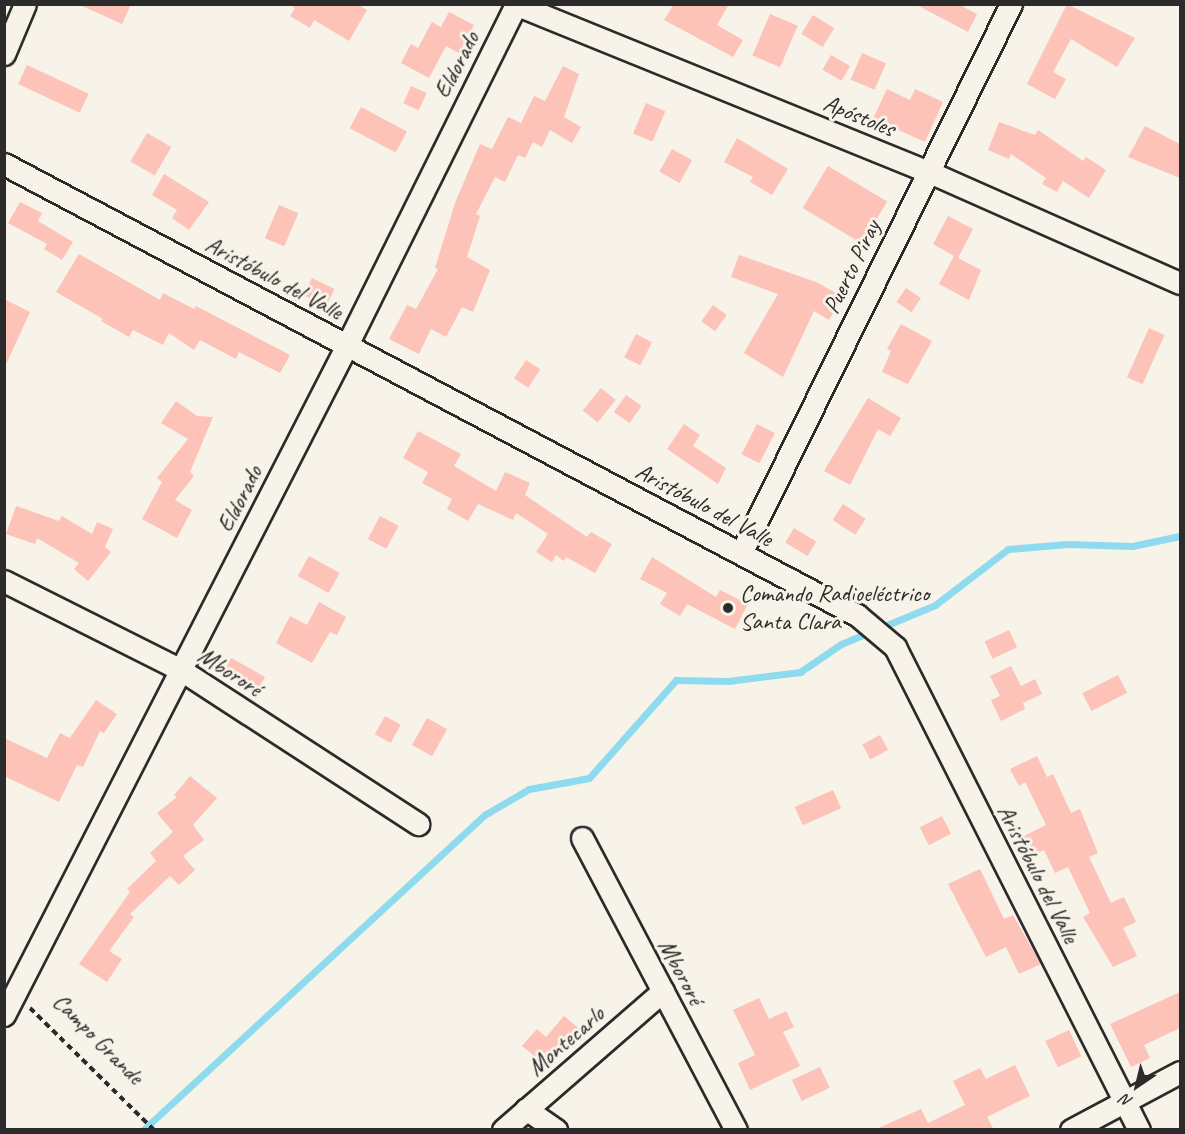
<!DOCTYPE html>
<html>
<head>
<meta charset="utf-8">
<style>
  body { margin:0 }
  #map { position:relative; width:1185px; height:1134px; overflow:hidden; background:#f7f3e8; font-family:Caveat,sans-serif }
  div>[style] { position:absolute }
  .stream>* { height:7px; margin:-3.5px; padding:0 3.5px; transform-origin:3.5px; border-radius:3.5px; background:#8edaee }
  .building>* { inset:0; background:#fdc2b8; transform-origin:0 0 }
  .path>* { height:4px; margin-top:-2px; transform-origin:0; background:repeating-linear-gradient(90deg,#2b2b2b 0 6px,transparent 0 10.5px) }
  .roads { filter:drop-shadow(2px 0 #2b2b2b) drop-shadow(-2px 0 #2b2b2b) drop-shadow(0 2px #2b2b2b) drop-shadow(0 -2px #2b2b2b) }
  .street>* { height:21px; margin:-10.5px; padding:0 10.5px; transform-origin:10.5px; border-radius:10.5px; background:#f7f3e8 }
  .dots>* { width:16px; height:16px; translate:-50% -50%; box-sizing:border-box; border:3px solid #f7f3e8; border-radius:50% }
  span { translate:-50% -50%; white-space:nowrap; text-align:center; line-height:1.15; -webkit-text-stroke:6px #f7f3e8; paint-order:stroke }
  .street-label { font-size:24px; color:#2b2b2b }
  .poi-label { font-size:24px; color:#2b2b2b }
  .left { translate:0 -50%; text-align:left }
  .frame { position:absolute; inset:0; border:6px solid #2b2b2b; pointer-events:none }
  .north { position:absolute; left:1107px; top:1056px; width:60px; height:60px; -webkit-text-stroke:4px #f7f3e8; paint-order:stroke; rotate:215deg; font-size:16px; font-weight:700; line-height:24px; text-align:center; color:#2b2b2b }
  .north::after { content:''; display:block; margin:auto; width:21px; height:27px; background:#2b2b2b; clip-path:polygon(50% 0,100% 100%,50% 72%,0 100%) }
</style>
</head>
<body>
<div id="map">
  <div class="stream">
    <div style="left:143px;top:1130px;width:466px;rotate:-42.7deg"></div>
    <div style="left:486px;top:814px;width:50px;rotate:-30.2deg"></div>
    <div style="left:529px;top:789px;width:61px;rotate:-10.4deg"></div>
    <div style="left:589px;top:778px;width:131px;rotate:-48.4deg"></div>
    <div style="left:676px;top:680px;width:52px;rotate:1.1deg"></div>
    <div style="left:728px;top:681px;width:73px;rotate:-7.1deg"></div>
    <div style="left:800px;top:672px;width:50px;rotate:-34.3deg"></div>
    <div style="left:841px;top:644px;width:102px;rotate:-22.5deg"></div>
    <div style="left:935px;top:605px;width:92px;rotate:-37.5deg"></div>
    <div style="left:1008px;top:549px;width:60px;rotate:-4.8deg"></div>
    <div style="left:1068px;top:544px;width:64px;rotate:1.8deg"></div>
    <div style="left:1132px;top:546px;width:49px;rotate:-11.8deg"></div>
  </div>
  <div class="building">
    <div style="clip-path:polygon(78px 4px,131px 4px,122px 24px)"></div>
    <div style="clip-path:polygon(288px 4px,357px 4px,367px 10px,349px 41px,314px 20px,310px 28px,290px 16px,295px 8px)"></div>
    <div style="clip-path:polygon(674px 4px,729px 4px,717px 25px,743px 40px,733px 57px,664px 20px)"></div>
    <div style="clip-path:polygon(915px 4px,958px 4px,977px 14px,968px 32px)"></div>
    <div style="clip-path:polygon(1067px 4px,1135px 38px,1117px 67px,1071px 39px,1053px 72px,1066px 79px,1055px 99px,1027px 84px)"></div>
    <div style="clip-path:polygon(449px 12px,474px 25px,459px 53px,446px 46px,429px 78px,401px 63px,411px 44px,418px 48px,432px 22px,441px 27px)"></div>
    <div style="left:770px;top:14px;width:30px;height:45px;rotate:23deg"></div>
    <div style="left:813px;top:15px;width:25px;height:22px;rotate:32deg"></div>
    <div style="left:862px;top:53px;width:26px;height:29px;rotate:23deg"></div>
    <div style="left:831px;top:55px;width:22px;height:17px;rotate:30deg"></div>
    <div style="left:27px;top:65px;width:68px;height:21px;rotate:25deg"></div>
    <div style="clip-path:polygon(563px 66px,579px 74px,564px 117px,581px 127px,572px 143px,550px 130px,542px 147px,533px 142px,525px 158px,518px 155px,505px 182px,495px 177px,476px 214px,480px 216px,467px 257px,490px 270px,473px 312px,462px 307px,446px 337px,431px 329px,419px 354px,389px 339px,407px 305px,416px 309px,438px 269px,435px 268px,455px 203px,480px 144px,492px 149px,508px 117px,521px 123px,534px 96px,545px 101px)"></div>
    <div style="left:411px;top:86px;width:17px;height:19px;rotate:24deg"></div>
    <div style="clip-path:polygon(887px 89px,910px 100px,915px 89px,943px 102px,925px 142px,894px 128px,889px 137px,869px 127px)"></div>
    <div style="left:646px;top:103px;width:21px;height:33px;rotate:23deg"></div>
    <div style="left:361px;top:107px;width:52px;height:24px;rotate:28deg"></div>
    <div style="clip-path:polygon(999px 122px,1035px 135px,1038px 130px,1083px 161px,1086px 157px,1106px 170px,1089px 198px,1063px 181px,1057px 192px,1042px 184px,1046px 178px,1011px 154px,1009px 159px,988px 150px)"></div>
    <div style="clip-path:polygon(1145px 126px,1180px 144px,1180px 178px,1128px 157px)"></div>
    <div style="left:147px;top:133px;width:28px;height:33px;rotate:30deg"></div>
    <div style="clip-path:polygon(737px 138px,788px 169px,772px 195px,750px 182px,753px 177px,724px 162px)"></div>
    <div style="left:672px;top:149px;width:23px;height:26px;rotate:29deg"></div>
    <div style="left:828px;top:166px;width:69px;height:49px;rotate:31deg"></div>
    <div style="clip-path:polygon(164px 174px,209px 202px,189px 230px,172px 218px,177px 210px,152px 195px)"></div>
    <div style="clip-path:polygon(20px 202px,42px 213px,38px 221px,73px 242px,62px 260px,44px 249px,47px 244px,8px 223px)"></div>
    <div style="left:279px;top:205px;width:21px;height:36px;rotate:23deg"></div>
    <div style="clip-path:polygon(948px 216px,973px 229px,958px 258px,981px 270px,969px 300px,939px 284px,954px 256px,933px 244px)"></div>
    <div style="clip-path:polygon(79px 254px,160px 300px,163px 293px,194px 309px,196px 306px,290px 355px,280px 373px,239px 352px,236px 359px,200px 340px,194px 350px,169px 333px,163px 345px,133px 330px,129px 337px,101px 321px,103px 319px,56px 292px)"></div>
    <div style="clip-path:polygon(739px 255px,816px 282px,843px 297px,829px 320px,814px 311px,783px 377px,744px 353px,778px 294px,731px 277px)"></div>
    <div style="left:312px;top:278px;width:25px;height:19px;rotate:26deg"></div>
    <div style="left:906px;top:288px;width:18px;height:17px;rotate:34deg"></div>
    <div style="clip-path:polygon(4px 299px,30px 312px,4px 369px)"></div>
    <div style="left:713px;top:305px;width:17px;height:20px;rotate:36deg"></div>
    <div style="clip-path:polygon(901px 324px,932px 341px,908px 384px,882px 372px,891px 351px,887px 349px)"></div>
    <div style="left:1149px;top:328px;width:17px;height:54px;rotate:24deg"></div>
    <div style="left:636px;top:334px;width:18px;height:26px;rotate:27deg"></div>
    <div style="left:526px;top:360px;width:17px;height:22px;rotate:33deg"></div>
    <div style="left:601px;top:388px;width:19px;height:29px;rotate:39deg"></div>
    <div style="left:626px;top:395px;width:19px;height:21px;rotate:35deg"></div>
    <div style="clip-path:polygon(868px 398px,901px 418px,890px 436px,878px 429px,850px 485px,824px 471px)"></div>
    <div style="clip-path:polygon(176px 401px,197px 416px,213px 417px,190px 472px,194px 476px,175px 500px,192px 510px,177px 538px,142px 519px,162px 482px,157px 478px,188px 439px,161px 423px)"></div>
    <div style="clip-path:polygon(684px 424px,700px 435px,693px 446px,726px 468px,718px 484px,667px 449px)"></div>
    <div style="left:757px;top:424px;width:20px;height:34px;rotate:27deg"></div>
    <div style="clip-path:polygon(418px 431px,461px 454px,454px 466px,496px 491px,505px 472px,530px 483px,525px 495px,587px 537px,591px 532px,612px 544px,595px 573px,566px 557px,564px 561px,556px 555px,552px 562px,536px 552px,548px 534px,516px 513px,513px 520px,478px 504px,468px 521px,447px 509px,452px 499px,422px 483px,428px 472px,403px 458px)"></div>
    <div style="left:843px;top:504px;width:27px;height:19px;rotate:33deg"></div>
    <div style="clip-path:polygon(16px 506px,59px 521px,62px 516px,92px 534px,97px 522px,113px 529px,105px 547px,111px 552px,88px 581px,74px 569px,79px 563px,37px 538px,35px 544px,6px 534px)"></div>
    <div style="left:380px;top:516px;width:21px;height:26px;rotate:28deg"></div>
    <div style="left:794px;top:528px;width:26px;height:17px;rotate:31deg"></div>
    <div style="left:309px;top:556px;width:35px;height:23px;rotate:29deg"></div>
    <div style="clip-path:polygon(652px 557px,716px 597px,720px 590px,748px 604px,735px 629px,687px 604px,680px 616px,660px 604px,667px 593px,640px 579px)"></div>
    <div style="clip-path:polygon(319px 602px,346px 617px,337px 635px,330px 632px,312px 663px,276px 643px,290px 616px,307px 625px)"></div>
    <div style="left:1009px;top:630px;width:19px;height:27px;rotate:65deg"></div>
    <div style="left:231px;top:658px;width:39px;height:17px;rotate:29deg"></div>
    <div style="clip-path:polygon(1011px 666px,1021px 686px,1035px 679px,1042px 694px,1023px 703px,1025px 709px,1001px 721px,991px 700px,1000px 696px,990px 676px)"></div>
    <div style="left:1118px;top:675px;width:20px;height:40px;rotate:63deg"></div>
    <div style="clip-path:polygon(96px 700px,117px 714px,104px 733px,100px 731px,83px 767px,77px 765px,59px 802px,4px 776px,4px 738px,47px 758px,60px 733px,70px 738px)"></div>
    <div style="left:385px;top:716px;width:18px;height:21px;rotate:29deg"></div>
    <div style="left:427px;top:718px;width:23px;height:31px;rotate:29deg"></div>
    <div style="left:880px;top:735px;width:17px;height:20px;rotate:62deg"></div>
    <div style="clip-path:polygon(1037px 756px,1047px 777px,1053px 774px,1071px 813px,1080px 809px,1098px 853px,1089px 857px,1111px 903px,1124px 897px,1136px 922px,1123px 928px,1137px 956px,1113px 967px,1083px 917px,1090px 913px,1068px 867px,1055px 873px,1044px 850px,1029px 857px,1020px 838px,1046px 825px,1025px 782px,1019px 786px,1010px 769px)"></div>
    <div style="clip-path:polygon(190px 776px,217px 798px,193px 825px,204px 840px,183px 856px,195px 870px,179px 885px,170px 876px,130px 914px,134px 917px,109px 951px,122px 959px,107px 982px,79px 964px,130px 892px,127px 889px,156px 861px,150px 853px,173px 832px,157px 813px,177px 797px,174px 795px)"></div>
    <div style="left:833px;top:790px;width:20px;height:42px;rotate:66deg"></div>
    <div style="left:942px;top:816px;width:20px;height:25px;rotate:63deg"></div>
    <div style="clip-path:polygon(980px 869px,1004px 919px,1013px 915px,1041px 964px,1019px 974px,1006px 947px,986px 957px,948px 884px)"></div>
    <div style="clip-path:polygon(1180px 992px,1180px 1028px,1144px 1045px,1150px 1058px,1131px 1067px,1110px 1024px)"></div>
    <div style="clip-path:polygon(759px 998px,769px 1019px,786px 1011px,794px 1027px,783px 1032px,800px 1066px,750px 1090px,738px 1063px,755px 1055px,733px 1010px)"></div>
    <div style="clip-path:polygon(564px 1016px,582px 1031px,548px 1067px,522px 1046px,537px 1029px,546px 1037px)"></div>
    <div style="left:1069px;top:1030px;width:29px;height:26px;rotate:65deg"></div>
    <div style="clip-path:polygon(1015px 1065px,1030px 1096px,987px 1117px,994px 1130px,874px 1130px,921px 1109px,928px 1123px,965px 1105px,953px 1081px,980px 1068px,986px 1079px)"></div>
    <div style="left:820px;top:1067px;width:23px;height:31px;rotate:65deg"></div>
  </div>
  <div class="path">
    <div style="left:30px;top:1008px;width:174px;rotate:44.5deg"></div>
  </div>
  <div class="roads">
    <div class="street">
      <div style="left:515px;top:4px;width:445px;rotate:22.1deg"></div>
      <div style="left:927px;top:171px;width:277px;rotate:23.9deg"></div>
      <div style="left:4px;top:54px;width:54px;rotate:-67.2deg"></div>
      <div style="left:4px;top:164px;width:965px;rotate:27.87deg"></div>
      <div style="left:857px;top:615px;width:50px;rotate:40.1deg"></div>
      <div style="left:895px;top:647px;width:541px;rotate:63.2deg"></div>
      <div style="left:741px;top:553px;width:612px;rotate:-63.81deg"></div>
      <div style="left:4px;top:581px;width:198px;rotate:26.7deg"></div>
      <div style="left:181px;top:670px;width:283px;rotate:33deg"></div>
      <div style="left:582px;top:838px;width:330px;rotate:62.2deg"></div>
      <div style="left:4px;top:1015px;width:753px;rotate:-62.89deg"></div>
      <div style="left:347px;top:345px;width:381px;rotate:-63.6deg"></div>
      <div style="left:526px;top:1109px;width:37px;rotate:35deg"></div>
      <div style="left:503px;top:1130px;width:212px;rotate:-41deg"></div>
      <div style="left:1071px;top:1130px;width:123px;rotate:-28deg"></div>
    </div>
  </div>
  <div class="dots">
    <div style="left:728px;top:608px;background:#2b2b2b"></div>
  </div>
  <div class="street-label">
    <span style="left:457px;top:65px;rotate:-63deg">Eldorado</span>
    <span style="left:859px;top:116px;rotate:22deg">Apóstoles</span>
    <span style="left:852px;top:267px;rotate:-64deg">Puerto Piray</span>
    <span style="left:274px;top:278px;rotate:28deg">Aristóbulo del Valle</span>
    <span style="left:240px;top:499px;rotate:-63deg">Eldorado</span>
    <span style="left:704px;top:505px;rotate:28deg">Aristóbulo del Valle</span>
    <span style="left:230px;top:672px;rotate:33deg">Mbororé</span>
    <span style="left:1038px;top:874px;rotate:63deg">Aristóbulo del Valle</span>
    <span style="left:681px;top:972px;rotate:62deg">Mbororé</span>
    <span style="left:98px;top:1039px;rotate:45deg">Campo Grande</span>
    <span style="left:566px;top:1041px;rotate:-41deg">Montecarlo</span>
  </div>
  <div class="poi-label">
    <span class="left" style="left:740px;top:608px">Comando Radioeléctrico<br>Santa Clara</span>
  </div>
  <div class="frame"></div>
  <div class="north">N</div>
</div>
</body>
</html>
